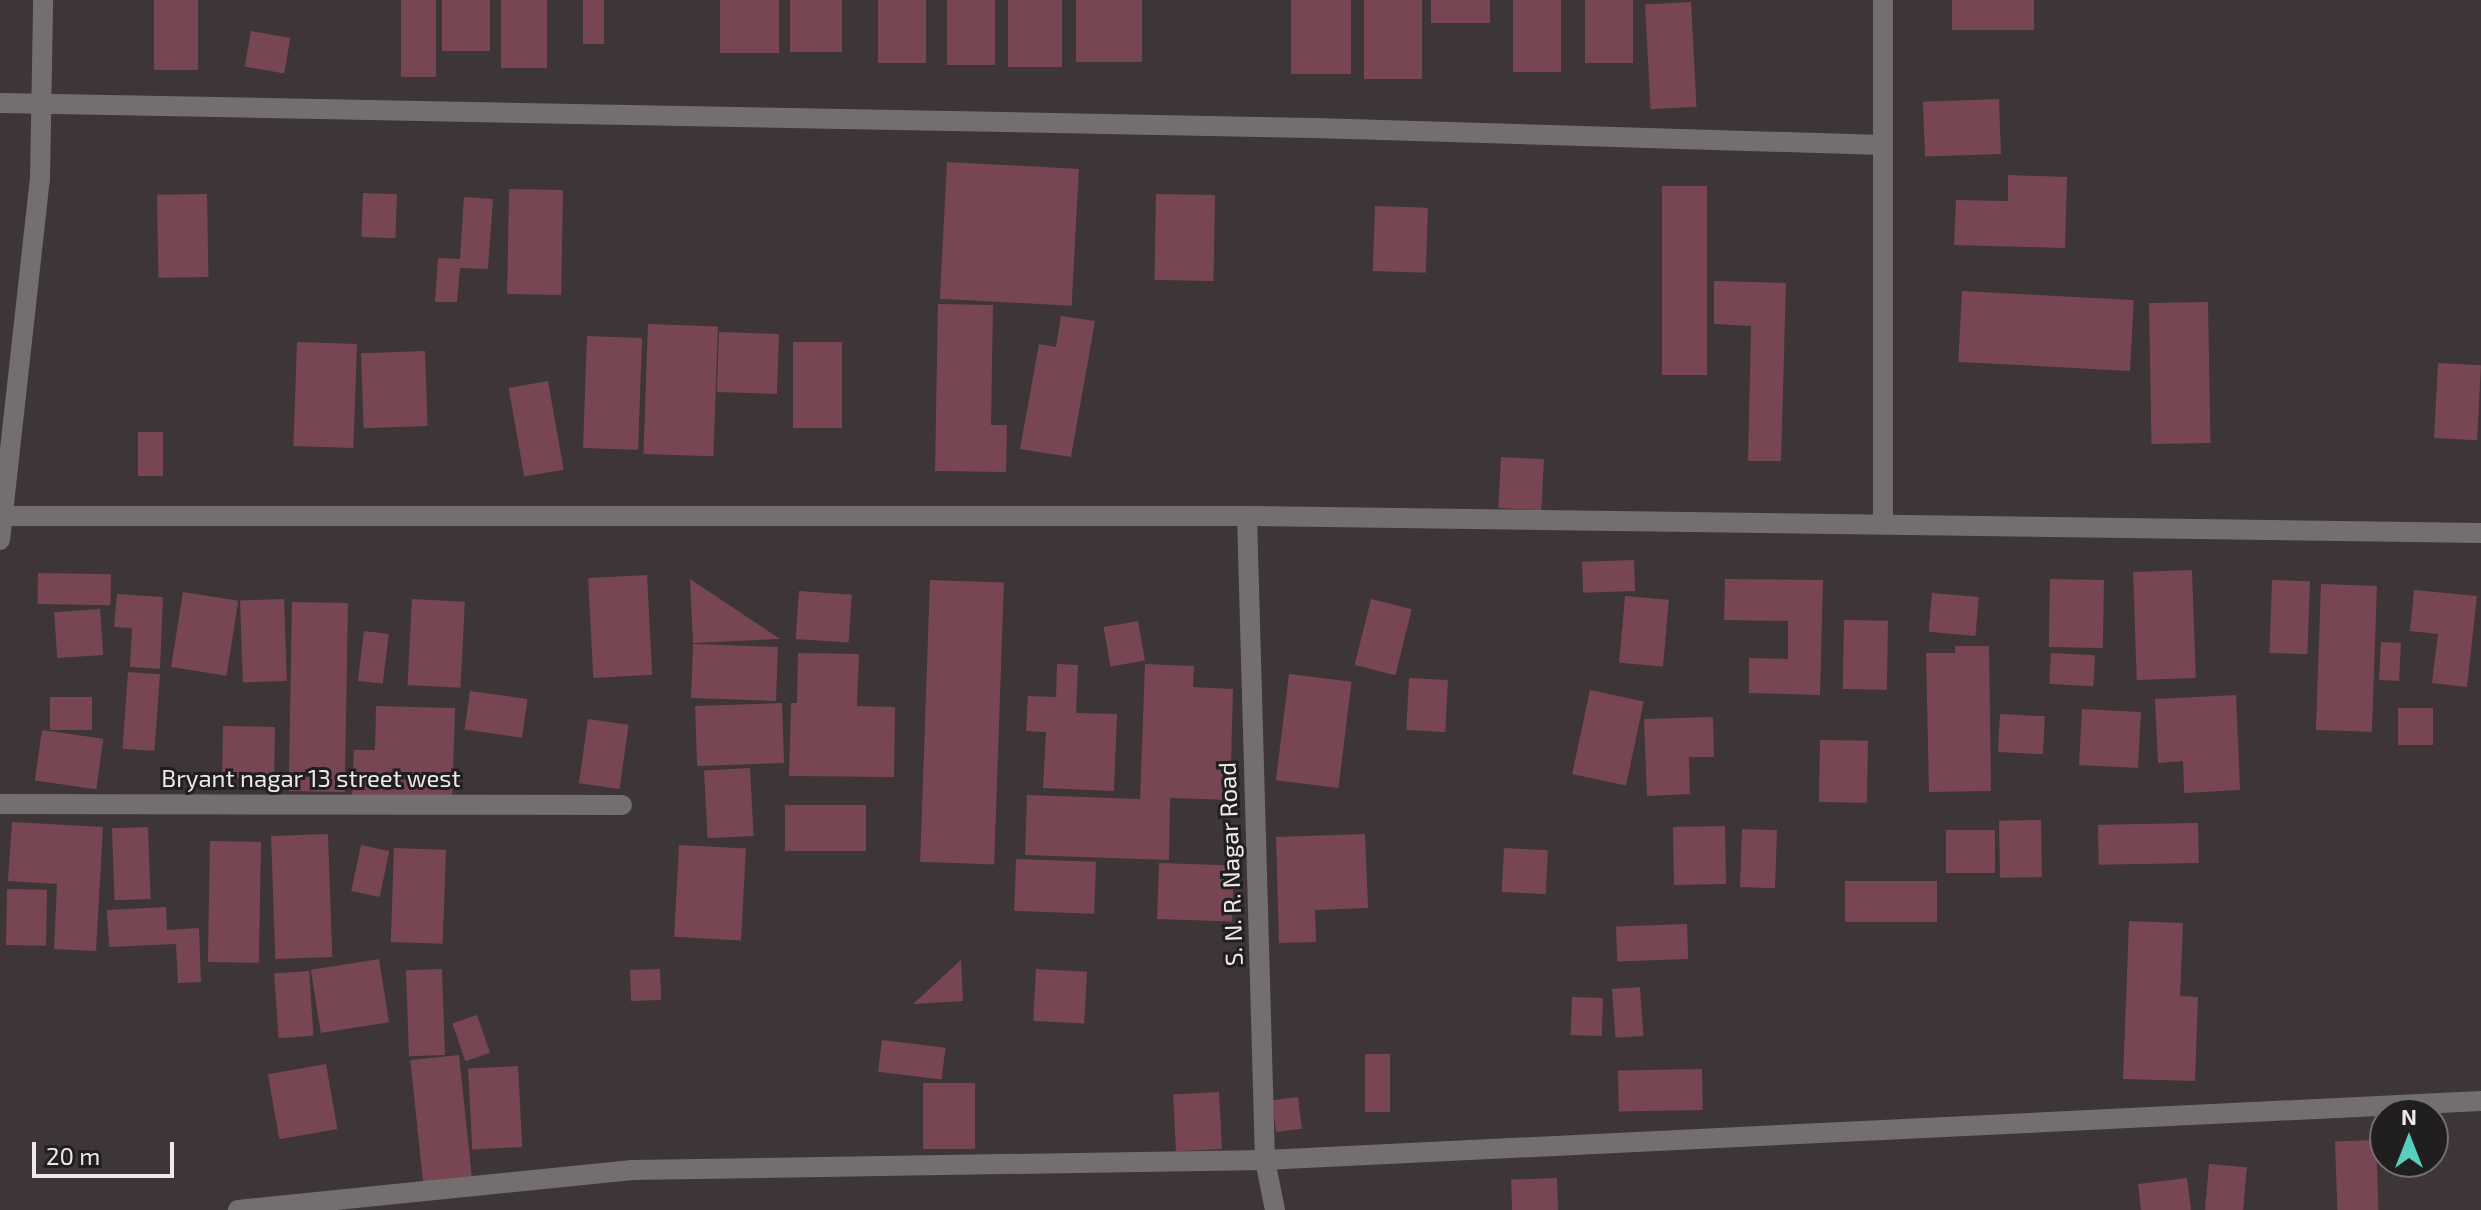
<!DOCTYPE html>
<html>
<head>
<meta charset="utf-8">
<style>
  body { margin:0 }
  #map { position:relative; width:2481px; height:1210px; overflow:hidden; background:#3d3537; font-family:"Exo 2",sans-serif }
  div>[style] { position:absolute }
  .building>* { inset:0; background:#784653; transform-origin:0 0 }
  .minor>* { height:20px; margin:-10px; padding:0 10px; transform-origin:10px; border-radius:10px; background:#736f70 }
  .tertiary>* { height:20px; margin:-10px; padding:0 10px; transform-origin:10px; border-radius:10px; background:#736f70 }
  span { translate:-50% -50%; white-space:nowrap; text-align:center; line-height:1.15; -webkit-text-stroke:6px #211e1f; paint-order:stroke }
  .street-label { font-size:24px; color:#ede8e9 }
  .north { position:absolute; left:2369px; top:1098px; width:80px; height:80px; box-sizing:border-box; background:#211e1f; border:2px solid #736f70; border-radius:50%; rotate:0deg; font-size:22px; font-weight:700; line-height:32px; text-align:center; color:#ede8e9 }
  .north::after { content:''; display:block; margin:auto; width:28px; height:36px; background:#59cebe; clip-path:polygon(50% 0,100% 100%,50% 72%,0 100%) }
  .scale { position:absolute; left:32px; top:1142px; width:142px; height:36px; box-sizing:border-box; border:4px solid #ede8e9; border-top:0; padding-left:10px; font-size:24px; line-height:28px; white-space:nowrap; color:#ede8e9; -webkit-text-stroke:6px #211e1f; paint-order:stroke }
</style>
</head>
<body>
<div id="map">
  <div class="building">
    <div style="left:154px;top:0;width:44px;height:70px"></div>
    <div style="left:401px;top:0;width:35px;height:77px"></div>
    <div style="left:442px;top:0;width:48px;height:51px"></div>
    <div style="left:501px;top:0;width:46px;height:68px"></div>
    <div style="left:583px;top:0;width:21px;height:44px"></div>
    <div style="left:720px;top:0;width:59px;height:53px"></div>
    <div style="left:790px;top:0;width:52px;height:52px"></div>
    <div style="left:878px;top:0;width:48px;height:63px"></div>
    <div style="left:947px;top:0;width:48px;height:65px"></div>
    <div style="left:1008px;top:0;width:54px;height:67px"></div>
    <div style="left:1076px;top:0;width:66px;height:62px"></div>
    <div style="left:1291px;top:0;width:60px;height:74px"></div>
    <div style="left:1364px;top:0;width:58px;height:79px"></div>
    <div style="left:1431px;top:0;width:59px;height:23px"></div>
    <div style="left:1513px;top:0;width:48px;height:72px"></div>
    <div style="left:1585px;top:0;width:48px;height:63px"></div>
    <div style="left:1952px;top:0;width:82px;height:30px"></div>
    <div style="left:1691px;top:2px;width:105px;height:46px;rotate:87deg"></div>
    <div style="left:251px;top:31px;width:40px;height:36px;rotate:10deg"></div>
    <div style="left:1999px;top:99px;width:55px;height:76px;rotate:88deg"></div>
    <div style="left:947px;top:162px;width:132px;height:137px;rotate:3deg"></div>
    <div style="clip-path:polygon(2008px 175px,2067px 177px,2065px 248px,1954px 245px,1956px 200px,2008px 201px)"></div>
    <div style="left:1662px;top:186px;width:45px;height:189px"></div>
    <div style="left:509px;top:189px;width:54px;height:105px;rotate:1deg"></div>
    <div style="left:363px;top:193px;width:34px;height:44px;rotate:2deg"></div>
    <div style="left:207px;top:194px;width:83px;height:50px;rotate:89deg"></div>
    <div style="left:1156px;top:194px;width:59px;height:86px;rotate:1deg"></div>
    <div style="clip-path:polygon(464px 197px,493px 199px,488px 269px,460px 268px,457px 302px,435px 302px,438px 258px,460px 259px)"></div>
    <div style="left:1375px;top:206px;width:53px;height:65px;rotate:2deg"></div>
    <div style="clip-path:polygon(1714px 281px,1786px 283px,1781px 461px,1748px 461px,1751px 326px,1714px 324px)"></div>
    <div style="left:1962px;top:291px;width:172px;height:71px;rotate:3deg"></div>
    <div style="left:2208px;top:302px;width:141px;height:59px;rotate:89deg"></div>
    <div style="clip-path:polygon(938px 304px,993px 305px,991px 425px,1007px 425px,1006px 472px,935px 471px)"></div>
    <div style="clip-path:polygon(1061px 316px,1095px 321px,1071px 457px,1020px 449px,1039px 344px,1056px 347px)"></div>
    <div style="left:648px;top:324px;width:70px;height:130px;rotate:2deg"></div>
    <div style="left:719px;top:332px;width:60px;height:60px;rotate:2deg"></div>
    <div style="left:587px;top:336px;width:55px;height:112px;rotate:2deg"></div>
    <div style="left:297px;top:342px;width:60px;height:104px;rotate:2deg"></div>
    <div style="left:793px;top:342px;width:49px;height:86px"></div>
    <div style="left:425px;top:351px;width:75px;height:64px;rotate:88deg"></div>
    <div style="left:2438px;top:363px;width:43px;height:75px;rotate:3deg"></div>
    <div style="left:548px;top:381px;width:90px;height:40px;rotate:80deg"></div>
    <div style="left:138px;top:432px;width:25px;height:44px"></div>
    <div style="left:1501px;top:457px;width:43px;height:51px;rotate:3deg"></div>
    <div style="left:1634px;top:560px;width:31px;height:52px;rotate:88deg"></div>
    <div style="left:2192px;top:570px;width:108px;height:59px;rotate:88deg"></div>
    <div style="left:38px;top:573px;width:73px;height:31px;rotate:1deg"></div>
    <div style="left:647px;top:575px;width:100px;height:59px;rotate:87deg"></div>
    <div style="clip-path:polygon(690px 579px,780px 639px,693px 643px)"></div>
    <div style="clip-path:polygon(1725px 579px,1823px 580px,1820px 695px,1749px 693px,1749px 658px,1788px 659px,1788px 621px,1724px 620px)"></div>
    <div style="left:2050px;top:579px;width:54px;height:68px;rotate:1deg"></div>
    <div style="left:930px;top:580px;width:74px;height:282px;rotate:2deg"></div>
    <div style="left:2272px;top:580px;width:38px;height:73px;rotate:2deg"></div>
    <div style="left:2321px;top:584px;width:56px;height:146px;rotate:2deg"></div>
    <div style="clip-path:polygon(2414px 590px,2477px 596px,2467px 687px,2432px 683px,2438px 634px,2410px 631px)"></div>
    <div style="left:799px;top:591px;width:53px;height:48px;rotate:4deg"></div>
    <div style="left:183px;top:592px;width:56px;height:76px;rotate:9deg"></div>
    <div style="left:1932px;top:593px;width:47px;height:39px;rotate:5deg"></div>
    <div style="clip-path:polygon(117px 594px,163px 597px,160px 669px,130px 667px,132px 628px,114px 627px)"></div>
    <div style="left:1625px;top:596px;width:44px;height:67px;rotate:5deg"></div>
    <div style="left:284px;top:599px;width:82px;height:44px;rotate:88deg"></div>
    <div style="left:412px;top:599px;width:53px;height:86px;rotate:3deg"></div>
    <div style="left:1371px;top:599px;width:42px;height:68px;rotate:14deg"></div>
    <div style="left:292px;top:602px;width:56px;height:189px;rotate:1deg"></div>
    <div style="left:100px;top:609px;width:46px;height:46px;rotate:86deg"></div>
    <div style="left:1844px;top:620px;width:44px;height:69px;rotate:1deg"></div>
    <div style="left:1138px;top:621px;width:40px;height:35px;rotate:80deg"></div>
    <div style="left:364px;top:631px;width:25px;height:50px;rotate:7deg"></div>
    <div style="left:2381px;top:642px;width:20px;height:38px;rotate:3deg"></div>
    <div style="left:693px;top:644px;width:85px;height:54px;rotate:2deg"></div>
    <div style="clip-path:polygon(1955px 646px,1989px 646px,1991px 791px,1929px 792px,1926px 653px,1955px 653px)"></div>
    <div style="clip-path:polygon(798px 653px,859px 654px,857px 706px,895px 707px,894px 777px,789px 776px,791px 703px,797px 703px)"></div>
    <div style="left:2051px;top:653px;width:44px;height:31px;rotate:3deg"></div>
    <div style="clip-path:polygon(1057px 664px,1078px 665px,1076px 713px,1117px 714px,1114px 791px,1043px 788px,1046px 732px,1026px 731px,1028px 696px,1056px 697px)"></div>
    <div style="clip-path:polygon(1145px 664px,1194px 666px,1193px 687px,1233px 689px,1230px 800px,1170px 798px,1169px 860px,1025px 855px,1027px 795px,1140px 799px)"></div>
    <div style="left:128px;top:672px;width:32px;height:77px;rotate:4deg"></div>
    <div style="left:1289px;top:674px;width:63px;height:107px;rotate:7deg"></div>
    <div style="left:1409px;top:678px;width:39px;height:52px;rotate:3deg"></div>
    <div style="left:1590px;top:690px;width:55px;height:86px;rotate:12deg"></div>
    <div style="left:470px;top:691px;width:58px;height:39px;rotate:8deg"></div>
    <div style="clip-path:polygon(2236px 695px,2240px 790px,2184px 793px,2183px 761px,2158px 763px,2155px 699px)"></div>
    <div style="left:50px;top:697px;width:42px;height:33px"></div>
    <div style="left:782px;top:703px;width:60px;height:87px;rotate:88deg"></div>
    <div style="clip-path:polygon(376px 706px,455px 708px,452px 804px,352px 801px,354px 750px,375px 750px)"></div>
    <div style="left:2398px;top:708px;width:35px;height:37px"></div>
    <div style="left:2082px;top:709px;width:59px;height:56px;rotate:3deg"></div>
    <div style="left:2000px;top:714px;width:45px;height:38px;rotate:3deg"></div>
    <div style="clip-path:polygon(1713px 717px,1714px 757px,1689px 757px,1690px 794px,1647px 796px,1644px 719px)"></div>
    <div style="left:588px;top:719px;width:41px;height:65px;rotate:8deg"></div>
    <div style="left:223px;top:726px;width:52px;height:52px;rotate:1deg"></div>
    <div style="left:42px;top:730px;width:62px;height:51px;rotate:8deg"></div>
    <div style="left:1820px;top:740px;width:48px;height:62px;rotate:1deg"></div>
    <div style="left:750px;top:768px;width:68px;height:46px;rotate:87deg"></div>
    <div style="left:785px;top:805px;width:81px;height:46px"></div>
    <div style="left:2041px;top:820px;width:57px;height:42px;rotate:89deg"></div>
    <div style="clip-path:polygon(12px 822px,103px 827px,96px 951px,54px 949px,57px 884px,8px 881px)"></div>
    <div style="left:2198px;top:823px;width:40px;height:100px;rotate:89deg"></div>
    <div style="left:1725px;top:826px;width:58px;height:52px;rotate:89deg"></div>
    <div style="left:148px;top:827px;width:72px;height:36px;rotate:88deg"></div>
    <div style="left:1742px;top:829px;width:35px;height:58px;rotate:2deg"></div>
    <div style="left:1946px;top:830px;width:49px;height:43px"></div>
    <div style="left:328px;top:834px;width:123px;height:57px;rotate:88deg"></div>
    <div style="clip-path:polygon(1365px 834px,1368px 908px,1315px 910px,1316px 942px,1279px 943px,1276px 837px)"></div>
    <div style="left:210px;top:841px;width:51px;height:121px;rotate:1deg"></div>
    <div style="left:361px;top:845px;width:29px;height:47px;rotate:12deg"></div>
    <div style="left:679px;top:845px;width:67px;height:92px;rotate:3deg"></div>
    <div style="left:394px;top:848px;width:52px;height:94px;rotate:2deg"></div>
    <div style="left:1504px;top:848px;width:44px;height:44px;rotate:3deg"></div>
    <div style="left:1016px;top:859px;width:80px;height:52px;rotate:2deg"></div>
    <div style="left:1159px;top:863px;width:75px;height:56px;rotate:2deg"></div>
    <div style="left:1845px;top:881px;width:92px;height:41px"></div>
    <div style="left:7px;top:889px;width:40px;height:56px;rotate:1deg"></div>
    <div style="clip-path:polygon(166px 907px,167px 930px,199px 928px,201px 982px,178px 983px,176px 944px,109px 947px,107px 910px)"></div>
    <div style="clip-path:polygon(2129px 921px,2183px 923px,2180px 996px,2198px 997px,2195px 1081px,2123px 1079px)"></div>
    <div style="left:1687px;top:924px;width:35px;height:71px;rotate:88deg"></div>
    <div style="left:379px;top:959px;width:64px;height:69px;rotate:81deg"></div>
    <div style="clip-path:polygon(961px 960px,963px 1001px,913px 1004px)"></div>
    <div style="left:442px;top:969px;width:86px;height:36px;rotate:88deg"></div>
    <div style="left:660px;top:969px;width:31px;height:30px;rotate:88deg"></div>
    <div style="left:1036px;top:969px;width:51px;height:52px;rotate:3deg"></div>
    <div style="left:309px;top:971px;width:65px;height:35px;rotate:86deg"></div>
    <div style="left:1640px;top:987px;width:49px;height:28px;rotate:86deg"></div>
    <div style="left:1572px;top:997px;width:31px;height:38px;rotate:2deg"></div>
    <div style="left:477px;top:1015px;width:40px;height:26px;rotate:71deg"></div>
    <div style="left:882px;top:1040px;width:64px;height:32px;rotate:7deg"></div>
    <div style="left:1365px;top:1054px;width:25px;height:58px"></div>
    <div style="left:459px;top:1055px;width:125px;height:49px;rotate:84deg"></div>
    <div style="left:326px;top:1064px;width:66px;height:59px;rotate:80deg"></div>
    <div style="left:518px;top:1066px;width:81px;height:50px;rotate:87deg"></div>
    <div style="left:1702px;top:1069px;width:41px;height:84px;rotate:89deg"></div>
    <div style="left:923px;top:1083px;width:52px;height:66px"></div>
    <div style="left:1219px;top:1092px;width:57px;height:46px;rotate:87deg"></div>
    <div style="left:1298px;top:1097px;width:32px;height:26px;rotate:83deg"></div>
    <div style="left:2376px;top:1140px;width:70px;height:41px;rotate:88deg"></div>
    <div style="left:2209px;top:1164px;width:38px;height:46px;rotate:5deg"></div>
    <div style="left:1557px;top:1178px;width:32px;height:46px;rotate:88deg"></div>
    <div style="clip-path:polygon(2187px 1178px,2191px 1210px,2141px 1210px,2138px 1184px)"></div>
  </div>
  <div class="minor">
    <div style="left:0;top:103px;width:1315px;rotate:1.09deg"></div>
    <div style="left:1315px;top:128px;width:568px;rotate:1.71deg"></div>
    <div style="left:0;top:516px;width:1247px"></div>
    <div style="left:1247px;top:516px;width:1234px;rotate:0.79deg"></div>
    <div style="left:1247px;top:516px;width:644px;rotate:88.4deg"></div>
    <div style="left:1265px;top:1160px;width:51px;rotate:78.7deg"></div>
    <div style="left:0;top:804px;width:622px;rotate:0.09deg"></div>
    <div style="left:238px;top:1210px;width:396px;rotate:-5.8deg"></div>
    <div style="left:632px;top:1170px;width:633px;rotate:-0.91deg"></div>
    <div style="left:1265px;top:1160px;width:1217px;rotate:-2.78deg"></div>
  </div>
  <div class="tertiary">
    <div style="left:1883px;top:0;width:523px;rotate:90deg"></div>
    <div style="left:0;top:540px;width:363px;rotate:-83.7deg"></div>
    <div style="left:40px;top:179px;width:179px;rotate:-89deg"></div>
  </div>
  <div class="street-label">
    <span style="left:311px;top:778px">Bryant nagar 13 street west</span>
    <span style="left:1230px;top:864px;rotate:-92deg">S. N. R. Nagar Road</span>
  </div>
  <div class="north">N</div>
  <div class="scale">20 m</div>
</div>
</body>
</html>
